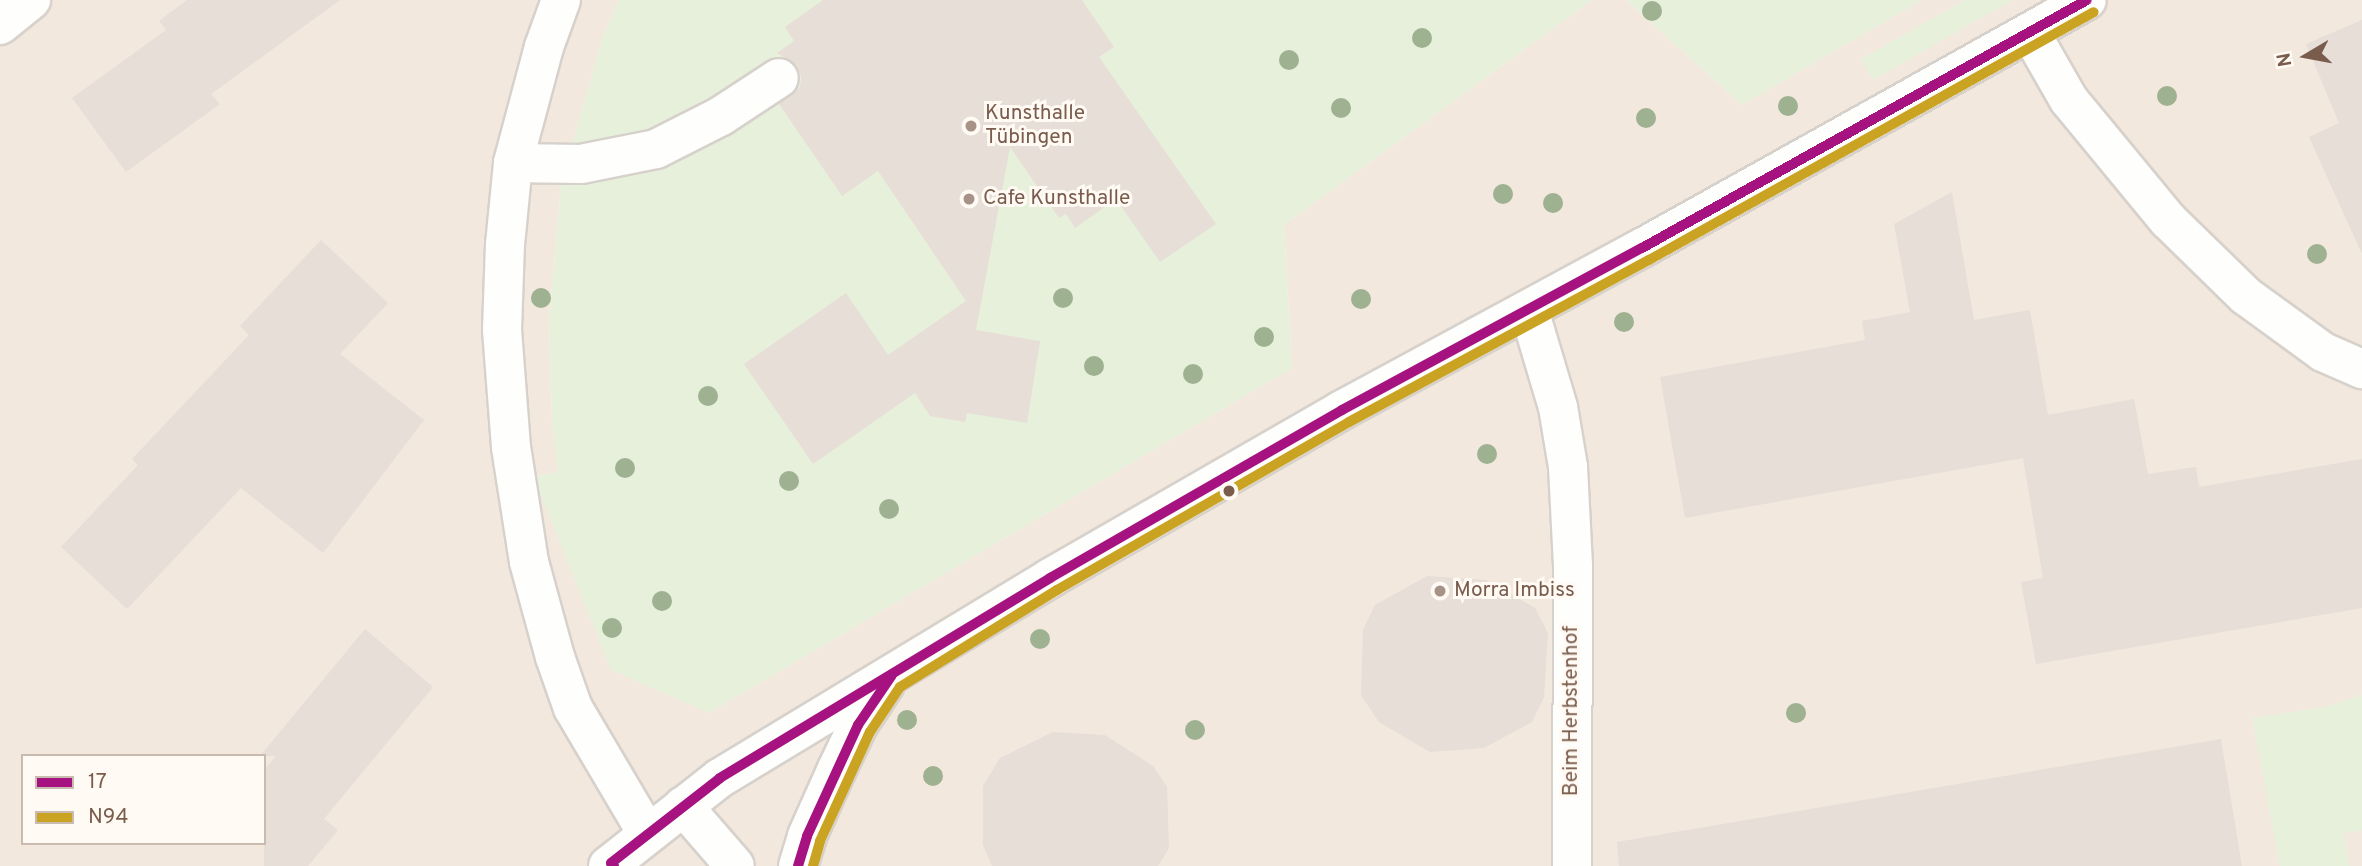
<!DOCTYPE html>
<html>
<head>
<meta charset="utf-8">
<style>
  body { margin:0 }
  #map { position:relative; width:2362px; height:866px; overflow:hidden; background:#f9f5f0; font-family:Overpass,sans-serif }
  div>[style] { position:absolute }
  .residential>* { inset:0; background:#f2e8de }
  .green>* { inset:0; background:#e7f0db }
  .building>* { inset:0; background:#e6ded7 }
  .roads { filter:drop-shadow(2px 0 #d7d1cb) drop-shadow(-2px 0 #d7d1cb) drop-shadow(0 2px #d7d1cb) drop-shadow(0 -2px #d7d1cb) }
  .minor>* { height:38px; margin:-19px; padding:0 19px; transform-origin:19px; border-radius:19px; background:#fefefd }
  .bus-1>* { height:10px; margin:-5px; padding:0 5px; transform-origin:5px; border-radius:5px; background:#a61380 }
  .bus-2>* { height:10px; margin:-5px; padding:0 5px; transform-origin:5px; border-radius:5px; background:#c9a321 }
  .trees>* { width:20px; height:20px; margin:-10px; border-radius:50%; background:#9eb190 }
  .dots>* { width:19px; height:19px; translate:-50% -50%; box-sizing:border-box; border:4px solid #fffaf3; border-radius:50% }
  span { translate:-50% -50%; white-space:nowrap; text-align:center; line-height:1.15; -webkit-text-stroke:6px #fffaf3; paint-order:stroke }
  .poi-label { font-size:21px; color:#7a5c4d }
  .left { translate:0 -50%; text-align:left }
  .street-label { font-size:21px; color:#7a5c4d }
  .legend { position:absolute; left:21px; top:754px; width:245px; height:91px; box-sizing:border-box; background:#fffaf3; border:2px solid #cabbb1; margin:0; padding:9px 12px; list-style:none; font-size:21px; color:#7a5c4d }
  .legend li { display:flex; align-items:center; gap:14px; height:35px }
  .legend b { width:35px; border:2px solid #cabbb1 }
  .north { position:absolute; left:2271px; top:21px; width:70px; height:70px; -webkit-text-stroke:5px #fffaf3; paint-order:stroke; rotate:260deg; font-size:19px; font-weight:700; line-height:28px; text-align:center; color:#7a5c4d }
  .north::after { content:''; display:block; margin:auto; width:24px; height:32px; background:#7a5c4d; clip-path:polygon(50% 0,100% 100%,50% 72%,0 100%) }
</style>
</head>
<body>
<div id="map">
  <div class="residential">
    <div style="clip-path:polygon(evenodd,0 0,619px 0,603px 37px,561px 184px,549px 320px,552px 422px,559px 472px,534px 477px,709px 713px,1292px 368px,1284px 225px,1592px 0,1626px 0,1742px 105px,1922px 0,2362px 0,2362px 866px,0 866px,0 0,23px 756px,264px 756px,264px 843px,23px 843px,23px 756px)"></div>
  </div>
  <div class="green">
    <div style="clip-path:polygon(619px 0,1592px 0,1284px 225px,1292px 368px,709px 713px,611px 670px,534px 477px,558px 472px,552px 422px,549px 320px,561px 184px,603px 37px)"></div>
    <div style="clip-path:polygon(1626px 0,1922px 0,1742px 105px)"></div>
    <div style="clip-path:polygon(1965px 0,2012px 0,1873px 80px,1861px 59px)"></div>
    <div style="clip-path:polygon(2362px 695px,2362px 830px,2344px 833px,2349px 866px,2280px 866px,2252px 718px,2325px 707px)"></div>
  </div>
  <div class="building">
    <div style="clip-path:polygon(187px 0,340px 0,211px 94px,220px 104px,126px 172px,72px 98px,166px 30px,159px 21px)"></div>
    <div style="clip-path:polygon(823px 0,1082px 0,1114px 47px,1099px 57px,1216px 224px,1160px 262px,1116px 199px,1075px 228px,1066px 214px,1059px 218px,1010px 147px,976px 330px,1040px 341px,1027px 423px,967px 413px,965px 422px,930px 416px,915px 393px,813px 464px,744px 364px,846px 293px,888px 355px,966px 301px,878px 171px,842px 196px,779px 104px,800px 88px,801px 77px,797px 65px,777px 53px,794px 41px,785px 27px)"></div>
    <div style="clip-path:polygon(2362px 20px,2362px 254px,2309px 137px,2339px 123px,2306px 44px)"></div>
    <div style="clip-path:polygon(1952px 192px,1974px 320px,2030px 310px,2048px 415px,2134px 399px,2148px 474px,2196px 467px,2199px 487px,2362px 459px,2362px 608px,2036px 664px,2021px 582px,2043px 578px,2023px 458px,1685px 518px,1660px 377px,1865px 340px,1862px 321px,1910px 312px,1894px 224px)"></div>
    <div style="clip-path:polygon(321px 240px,388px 303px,340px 354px,424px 420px,323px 553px,241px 488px,127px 609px,61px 547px,138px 465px,132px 459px,249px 335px,240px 326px)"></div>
    <div style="clip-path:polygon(1427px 576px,1486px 580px,1535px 608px,1548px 633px,1544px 697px,1532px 722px,1484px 748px,1430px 752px,1379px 722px,1361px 695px,1363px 630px,1375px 605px)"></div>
    <div style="clip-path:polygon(365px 629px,433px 687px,324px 819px,338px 830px,308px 866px,264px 866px,264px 770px,276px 756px,260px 756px)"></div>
    <div style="clip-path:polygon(1053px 732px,1105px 735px,1153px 766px,1167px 787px,1169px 848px,1158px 866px,992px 866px,983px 845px,983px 786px,1000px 758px)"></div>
    <div style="clip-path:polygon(2221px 739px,2242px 866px,1619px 866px,1617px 842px)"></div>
  </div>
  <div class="roads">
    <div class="minor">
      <div style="left:561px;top:0;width:50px;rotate:109.9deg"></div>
      <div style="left:544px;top:47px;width:120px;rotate:105deg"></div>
      <div style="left:513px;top:163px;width:81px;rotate:95.6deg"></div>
      <div style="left:505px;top:244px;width:86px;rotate:92deg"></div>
      <div style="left:502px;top:330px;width:117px;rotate:85.6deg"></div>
      <div style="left:511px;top:447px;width:116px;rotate:81.1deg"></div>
      <div style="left:529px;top:562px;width:98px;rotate:74.7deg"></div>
      <div style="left:555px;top:657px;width:54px;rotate:70.6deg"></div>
      <div style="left:573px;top:708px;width:145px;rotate:59.4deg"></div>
      <div style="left:0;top:25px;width:40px;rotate:-39deg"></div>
      <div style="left:2030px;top:32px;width:78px;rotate:60.2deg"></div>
      <div style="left:2069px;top:100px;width:156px;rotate:50.5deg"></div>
      <div style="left:2168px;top:220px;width:109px;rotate:44.3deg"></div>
      <div style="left:2246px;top:296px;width:95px;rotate:36deg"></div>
      <div style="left:2323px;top:352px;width:43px;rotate:23.6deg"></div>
      <div style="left:513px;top:163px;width:68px;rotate:0.8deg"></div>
      <div style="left:581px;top:164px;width:76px;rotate:-11.3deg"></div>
      <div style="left:656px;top:149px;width:73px;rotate:-26.9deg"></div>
      <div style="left:721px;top:116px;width:69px;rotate:-33.2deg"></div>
      <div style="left:1529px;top:310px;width:101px;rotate:73.4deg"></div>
      <div style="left:1558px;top:407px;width:61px;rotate:80.5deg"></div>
      <div style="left:1568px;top:467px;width:99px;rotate:87.1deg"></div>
      <div style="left:1573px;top:566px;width:300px;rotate:90.2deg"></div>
      <div style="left:683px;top:806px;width:79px;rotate:49.1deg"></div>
      <div style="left:608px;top:866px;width:142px;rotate:-38.2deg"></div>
      <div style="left:720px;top:778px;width:386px;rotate:-31.2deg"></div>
      <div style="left:1050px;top:578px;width:337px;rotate:-29.9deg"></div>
      <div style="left:1342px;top:410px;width:341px;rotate:-28.4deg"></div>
      <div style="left:1642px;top:248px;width:509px;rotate:-29.13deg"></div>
      <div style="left:798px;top:866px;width:31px;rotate:-73deg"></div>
      <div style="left:807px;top:836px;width:73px;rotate:-65.9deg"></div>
      <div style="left:837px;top:769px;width:49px;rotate:-64.5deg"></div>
      <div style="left:858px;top:725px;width:49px;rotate:-56.6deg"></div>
    </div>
  </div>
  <div class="bus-1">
    <div style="left:614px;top:866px;width:4px;rotate:-135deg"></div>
    <div style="left:611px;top:863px;width:138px;rotate:-37.9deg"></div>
    <div style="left:720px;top:778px;width:386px;rotate:-31.2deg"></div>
    <div style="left:1050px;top:578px;width:337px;rotate:-29.9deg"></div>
    <div style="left:1342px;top:410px;width:341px;rotate:-28.4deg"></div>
    <div style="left:1642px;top:248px;width:509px;rotate:-29.13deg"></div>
    <div style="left:798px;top:866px;width:31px;rotate:-73deg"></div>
    <div style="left:807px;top:836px;width:122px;rotate:-65.3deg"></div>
    <div style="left:858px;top:725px;width:60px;rotate:-55.8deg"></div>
  </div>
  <div class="bus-2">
    <div style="left:813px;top:866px;width:26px;rotate:-74deg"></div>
    <div style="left:820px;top:841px;width:120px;rotate:-65.4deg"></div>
    <div style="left:870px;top:732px;width:54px;rotate:-56.3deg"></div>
    <div style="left:900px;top:687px;width:185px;rotate:-31.7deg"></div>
    <div style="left:1057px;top:590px;width:337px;rotate:-29.9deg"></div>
    <div style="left:1349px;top:422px;width:341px;rotate:-28.4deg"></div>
    <div style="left:1649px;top:260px;width:509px;rotate:-29.13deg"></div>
  </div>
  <div class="trees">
    <div style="left:1652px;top:11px"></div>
    <div style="left:1422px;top:38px"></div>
    <div style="left:1289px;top:60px"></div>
    <div style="left:2167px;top:96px"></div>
    <div style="left:1788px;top:106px"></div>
    <div style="left:1341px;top:108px"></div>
    <div style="left:1646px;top:118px"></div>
    <div style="left:1503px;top:194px"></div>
    <div style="left:1553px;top:203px"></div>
    <div style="left:2317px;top:254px"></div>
    <div style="left:541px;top:298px"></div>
    <div style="left:1063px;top:298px"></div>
    <div style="left:1361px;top:299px"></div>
    <div style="left:1624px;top:322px"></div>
    <div style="left:1264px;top:337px"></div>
    <div style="left:1094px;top:366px"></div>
    <div style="left:1193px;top:374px"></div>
    <div style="left:708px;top:396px"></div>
    <div style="left:1487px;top:454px"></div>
    <div style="left:625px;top:468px"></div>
    <div style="left:789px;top:481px"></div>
    <div style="left:889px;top:509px"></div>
    <div style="left:662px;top:601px"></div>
    <div style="left:612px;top:628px"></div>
    <div style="left:1040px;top:639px"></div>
    <div style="left:1796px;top:713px"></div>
    <div style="left:907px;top:720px"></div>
    <div style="left:1195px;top:730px"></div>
    <div style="left:933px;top:776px"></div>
  </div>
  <div class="dots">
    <div style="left:971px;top:126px;background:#a69286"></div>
    <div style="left:969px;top:199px;background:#a69286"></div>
    <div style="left:1229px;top:491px;background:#7a5c4d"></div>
    <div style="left:1440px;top:591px;background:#a69286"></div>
  </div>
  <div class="poi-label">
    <span class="left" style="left:985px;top:126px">Kunsthalle<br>Tübingen</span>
    <span class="left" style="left:983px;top:199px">Cafe Kunsthalle</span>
    <span class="left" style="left:1454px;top:591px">Morra Imbiss</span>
  </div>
  <div class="street-label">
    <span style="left:1572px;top:711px;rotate:-90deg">Beim Herbstenhof</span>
  </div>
  <ul class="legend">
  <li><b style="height:9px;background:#a61380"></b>17</li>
  <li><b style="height:9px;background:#c9a321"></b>N94</li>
  </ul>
  <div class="north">N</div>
</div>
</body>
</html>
